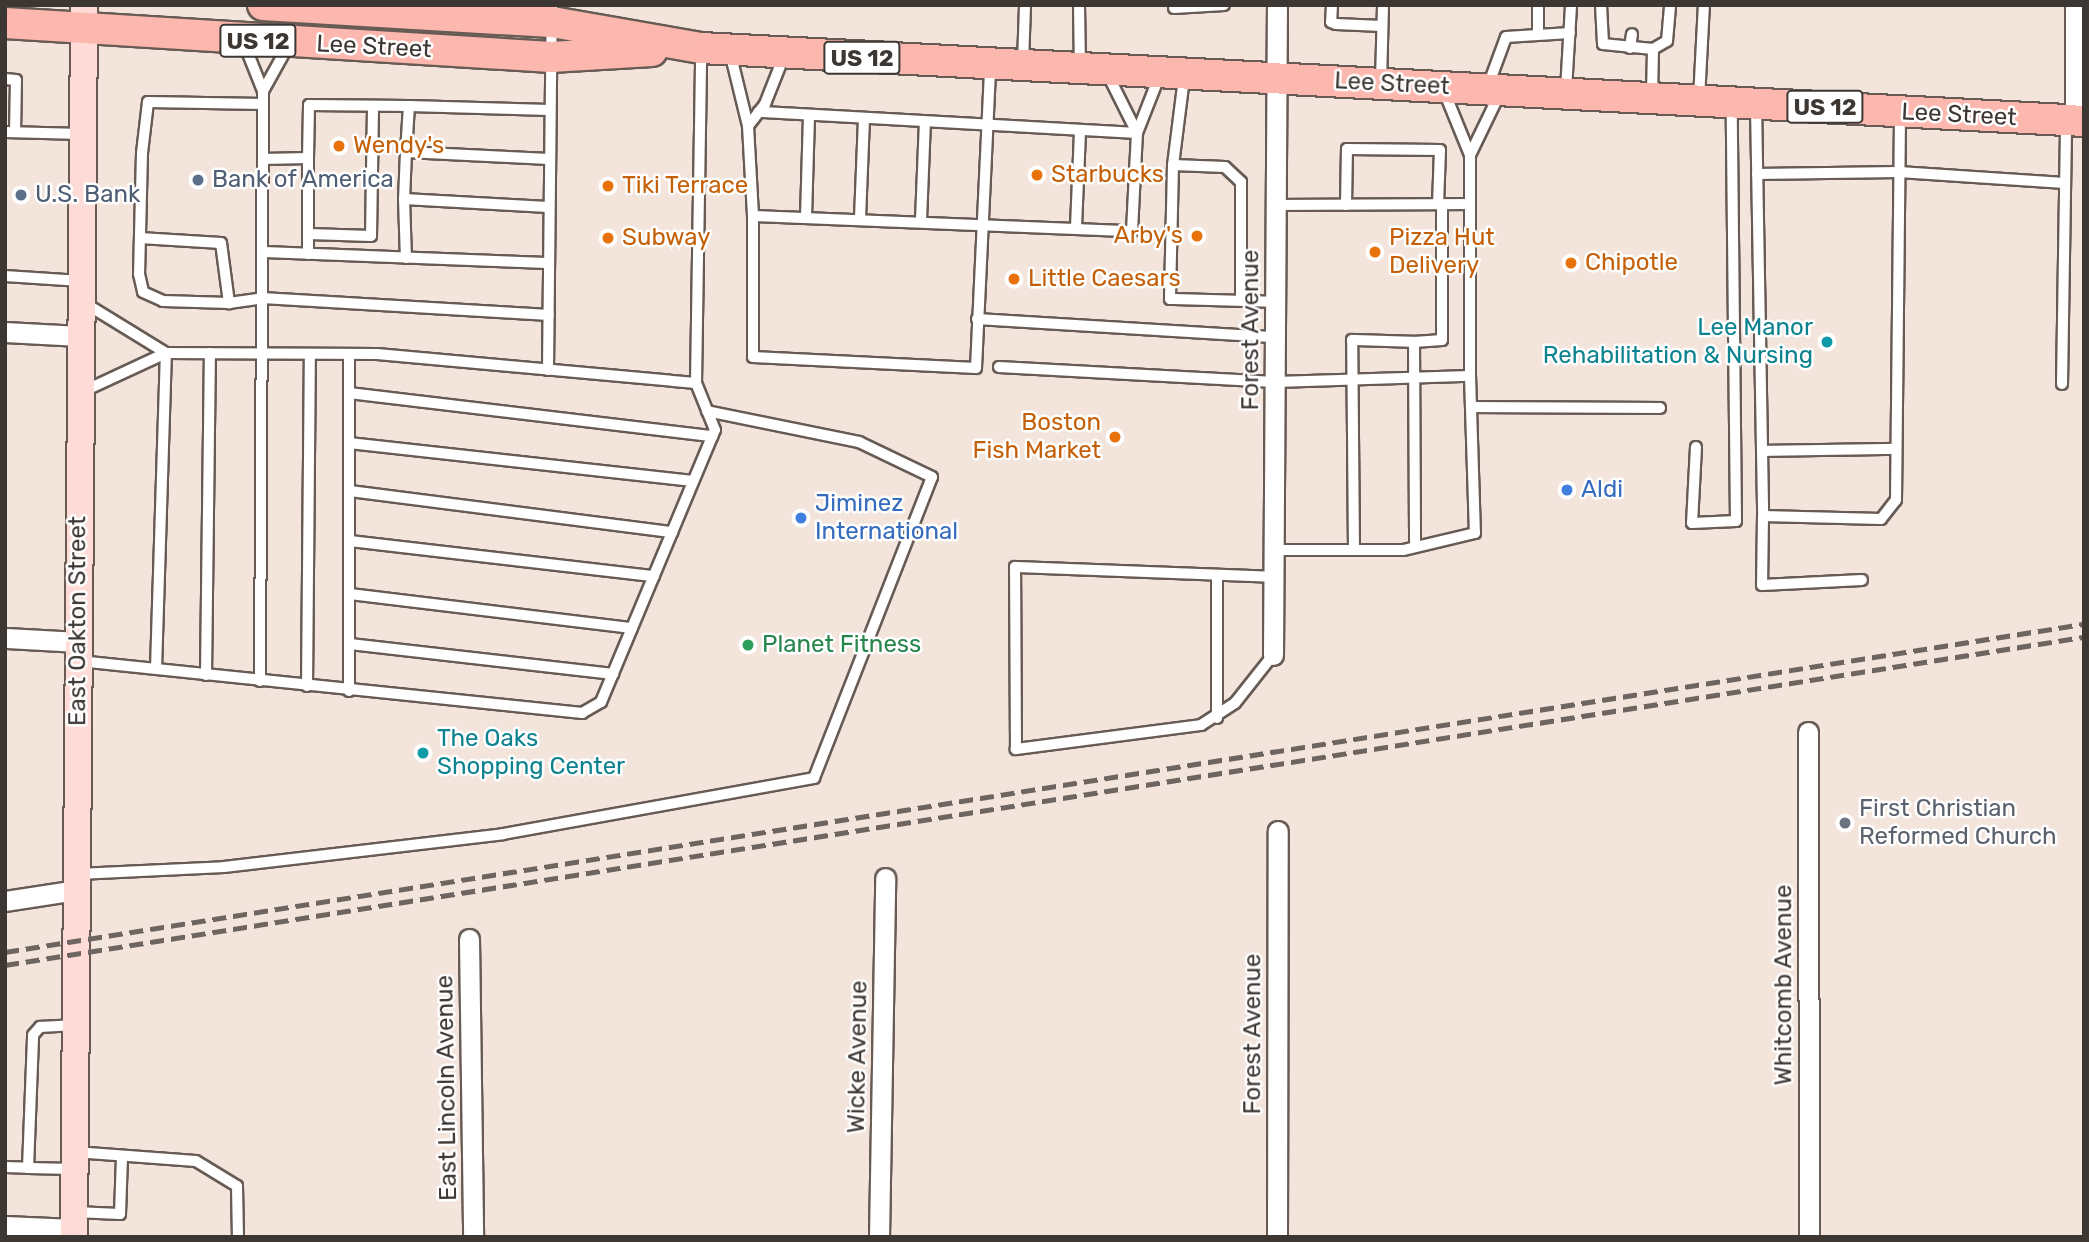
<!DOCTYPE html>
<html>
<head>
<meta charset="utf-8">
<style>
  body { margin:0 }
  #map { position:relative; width:2089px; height:1242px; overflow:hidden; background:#f3e4dc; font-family:Rubik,sans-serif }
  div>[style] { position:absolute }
  .roads { filter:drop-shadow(2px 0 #675b54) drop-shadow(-2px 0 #675b54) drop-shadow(0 2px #675b54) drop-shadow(0 -2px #675b54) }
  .service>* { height:10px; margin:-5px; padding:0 5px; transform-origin:5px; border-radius:5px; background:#fff }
  .minor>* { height:19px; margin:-9.5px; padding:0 9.5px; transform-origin:9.5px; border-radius:9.5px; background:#fff }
  .secondary>* { height:26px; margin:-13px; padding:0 13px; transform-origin:13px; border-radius:13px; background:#fedbd6 }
  .primary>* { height:30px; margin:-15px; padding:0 15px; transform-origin:15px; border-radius:15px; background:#fcb8ae }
  .rail>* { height:5px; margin-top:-2.5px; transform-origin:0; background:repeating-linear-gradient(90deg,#6e6561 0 14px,transparent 0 21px) }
  .dots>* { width:19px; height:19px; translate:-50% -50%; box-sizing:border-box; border:4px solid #fff; border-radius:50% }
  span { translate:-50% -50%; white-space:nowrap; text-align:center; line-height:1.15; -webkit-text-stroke:5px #fff; paint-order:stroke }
  .shield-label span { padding:2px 5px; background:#fff; border:2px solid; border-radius:5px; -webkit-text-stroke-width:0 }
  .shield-label { font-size:23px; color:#3d3734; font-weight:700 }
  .street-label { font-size:24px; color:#3d3734 }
  .food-label { font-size:24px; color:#c56008 }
  .left { translate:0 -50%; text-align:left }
  .right { translate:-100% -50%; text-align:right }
  .service-label { font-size:24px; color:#4e5e75 }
  .culture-label { font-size:24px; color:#0d838f }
  .shop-label { font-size:24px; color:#366cbe }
  .leisure-label { font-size:24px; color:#27864d }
  .worship-label { font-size:24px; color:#5b616d }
  .frame { position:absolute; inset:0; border:7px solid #3d3734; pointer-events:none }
</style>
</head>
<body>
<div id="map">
  <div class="roads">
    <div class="service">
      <div style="left:1079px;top:5px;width:61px;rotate:89.1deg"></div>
      <div style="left:1332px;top:5px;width:17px;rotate:93deg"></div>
      <div style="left:1331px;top:22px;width:5px;rotate:22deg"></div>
      <div style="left:1336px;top:24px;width:46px;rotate:2.5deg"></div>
      <div style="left:1538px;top:5px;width:28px;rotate:90deg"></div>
      <div style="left:1601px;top:5px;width:39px;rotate:87deg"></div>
      <div style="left:1603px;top:44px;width:50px;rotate:5.7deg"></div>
      <div style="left:1653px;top:49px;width:16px;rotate:-30deg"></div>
      <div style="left:1667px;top:41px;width:36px;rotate:-85deg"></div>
      <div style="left:1174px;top:8px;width:50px;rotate:-3.4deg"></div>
      <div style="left:243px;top:41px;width:54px;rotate:68.2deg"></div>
      <div style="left:263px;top:91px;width:51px;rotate:-60.9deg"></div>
      <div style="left:1630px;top:48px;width:14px;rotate:-82deg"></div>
      <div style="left:730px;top:52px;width:76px;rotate:76.3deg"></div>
      <div style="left:748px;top:126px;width:90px;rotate:86.8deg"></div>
      <div style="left:753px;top:216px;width:379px;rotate:2.3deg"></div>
      <div style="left:1132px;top:231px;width:98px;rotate:-87.1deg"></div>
      <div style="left:1137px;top:133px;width:379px;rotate:-176.8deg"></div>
      <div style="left:1023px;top:63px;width:58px;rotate:-88deg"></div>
      <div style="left:1108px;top:75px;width:65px;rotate:63.4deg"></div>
      <div style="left:1137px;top:133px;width:60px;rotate:-68.6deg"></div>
      <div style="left:1184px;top:78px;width:88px;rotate:97.2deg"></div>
      <div style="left:1173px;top:165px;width:134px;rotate:91.3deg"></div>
      <div style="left:1170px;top:299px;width:106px;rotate:1.6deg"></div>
      <div style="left:5px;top:79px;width:11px;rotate:5deg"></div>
      <div style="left:16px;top:80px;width:52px;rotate:91.1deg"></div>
      <div style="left:1381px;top:82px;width:77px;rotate:-88.5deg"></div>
      <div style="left:1488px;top:86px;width:52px;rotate:-69.8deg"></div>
      <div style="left:1506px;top:37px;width:64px;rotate:-3.6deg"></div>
      <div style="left:1566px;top:90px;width:85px;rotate:-86.6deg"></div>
      <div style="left:1444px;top:91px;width:69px;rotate:67.9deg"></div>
      <div style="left:1470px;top:155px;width:221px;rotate:90deg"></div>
      <div style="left:1652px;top:94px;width:45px;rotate:-88.7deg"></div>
      <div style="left:1699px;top:99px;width:94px;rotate:-87deg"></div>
      <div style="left:263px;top:104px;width:115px;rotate:-179deg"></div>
      <div style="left:148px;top:102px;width:51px;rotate:96.7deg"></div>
      <div style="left:142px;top:153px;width:121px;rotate:91.4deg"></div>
      <div style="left:139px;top:274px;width:18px;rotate:77deg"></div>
      <div style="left:143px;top:292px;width:22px;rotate:24deg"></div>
      <div style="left:163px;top:301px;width:66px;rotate:1.7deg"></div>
      <div style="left:229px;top:303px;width:34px;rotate:-8deg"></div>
      <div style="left:263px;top:298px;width:286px;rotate:3.4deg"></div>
      <div style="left:1756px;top:105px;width:411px;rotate:89deg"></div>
      <div style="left:1763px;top:516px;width:118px;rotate:1.5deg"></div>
      <div style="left:1881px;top:519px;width:24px;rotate:-52deg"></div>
      <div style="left:1896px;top:500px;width:384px;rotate:-89.4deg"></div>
      <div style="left:748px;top:126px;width:28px;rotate:-52deg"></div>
      <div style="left:765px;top:104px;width:52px;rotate:-68.4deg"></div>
      <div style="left:5px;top:132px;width:77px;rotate:1.5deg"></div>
      <div style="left:406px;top:152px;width:47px;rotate:92.4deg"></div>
      <div style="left:404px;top:199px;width:144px;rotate:3.2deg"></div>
      <div style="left:1470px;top:155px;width:69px;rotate:-64.2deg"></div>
      <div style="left:308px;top:158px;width:96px;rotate:90deg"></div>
      <div style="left:263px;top:159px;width:45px;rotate:-1.3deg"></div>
      <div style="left:308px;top:158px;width:53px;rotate:-88.9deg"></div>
      <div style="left:309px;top:105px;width:100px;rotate:0.6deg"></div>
      <div style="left:549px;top:159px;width:143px;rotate:-177.2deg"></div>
      <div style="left:406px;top:152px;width:46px;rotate:-86.3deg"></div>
      <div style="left:409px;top:106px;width:141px;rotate:1.6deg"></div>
      <div style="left:1173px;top:165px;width:52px;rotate:2.2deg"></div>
      <div style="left:1225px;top:167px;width:22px;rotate:43deg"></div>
      <div style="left:1241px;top:182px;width:118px;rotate:90deg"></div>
      <div style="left:1757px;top:174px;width:142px;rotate:-0.8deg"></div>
      <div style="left:1899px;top:172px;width:166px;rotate:3.8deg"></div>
      <div style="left:404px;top:199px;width:59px;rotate:88.1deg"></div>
      <div style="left:1276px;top:205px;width:194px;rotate:-0.3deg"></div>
      <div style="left:1346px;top:205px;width:56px;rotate:-89deg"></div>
      <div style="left:1347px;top:149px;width:93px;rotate:0.6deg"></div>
      <div style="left:1440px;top:150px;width:54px;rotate:92.1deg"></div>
      <div style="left:753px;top:216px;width:141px;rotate:90deg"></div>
      <div style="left:753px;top:357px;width:223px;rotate:2.8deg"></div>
      <div style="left:976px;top:368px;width:300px;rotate:-87.3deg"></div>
      <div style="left:806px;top:217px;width:102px;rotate:-88.3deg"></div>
      <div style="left:860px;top:218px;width:100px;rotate:-87.7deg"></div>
      <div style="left:921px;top:220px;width:98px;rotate:-87.7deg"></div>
      <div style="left:1076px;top:227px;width:97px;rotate:-87.6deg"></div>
      <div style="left:309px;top:234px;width:62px;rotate:1.8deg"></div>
      <div style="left:371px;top:236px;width:130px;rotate:-89.1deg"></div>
      <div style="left:140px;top:238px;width:81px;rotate:3.5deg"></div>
      <div style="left:221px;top:243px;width:61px;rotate:82.4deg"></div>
      <div style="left:263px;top:252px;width:285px;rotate:2.2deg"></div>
      <div style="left:5px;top:276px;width:76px;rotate:3.8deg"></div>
      <div style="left:83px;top:302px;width:97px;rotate:31.6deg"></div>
      <div style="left:977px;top:319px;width:299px;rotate:3.5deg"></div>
      <div style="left:1414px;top:342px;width:28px;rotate:-4deg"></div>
      <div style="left:1442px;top:340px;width:136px;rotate:-90deg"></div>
      <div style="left:349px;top:354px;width:337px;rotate:90deg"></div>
      <div style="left:999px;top:367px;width:276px;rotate:3.1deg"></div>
      <div style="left:1275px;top:382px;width:195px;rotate:-1.8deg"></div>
      <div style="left:1470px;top:376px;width:157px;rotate:88.2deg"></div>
      <div style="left:1475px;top:533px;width:74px;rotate:166.7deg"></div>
      <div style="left:1403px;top:550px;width:129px;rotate:180deg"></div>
      <div style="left:548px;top:370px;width:365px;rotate:-89.4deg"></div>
      <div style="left:2062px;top:384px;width:259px;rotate:-89.1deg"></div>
      <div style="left:84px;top:391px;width:90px;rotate:-24.9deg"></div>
      <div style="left:166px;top:353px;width:211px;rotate:0.3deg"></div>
      <div style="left:377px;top:354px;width:320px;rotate:5.2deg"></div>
      <div style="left:349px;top:393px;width:366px;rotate:6.8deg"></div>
      <div style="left:1471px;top:407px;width:189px;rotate:0.3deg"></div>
      <div style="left:349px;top:443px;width:346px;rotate:6.3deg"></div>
      <div style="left:1696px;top:447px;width:76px;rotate:93deg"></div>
      <div style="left:1692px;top:523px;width:44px;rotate:-2.6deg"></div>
      <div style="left:1736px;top:521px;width:414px;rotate:-90.6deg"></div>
      <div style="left:1762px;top:451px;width:134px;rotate:-0.9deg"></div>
      <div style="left:350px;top:491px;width:325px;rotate:7.3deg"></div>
      <div style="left:1763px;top:516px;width:69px;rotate:90.8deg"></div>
      <div style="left:1762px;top:585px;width:100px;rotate:-2.9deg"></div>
      <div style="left:350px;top:541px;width:306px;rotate:6.6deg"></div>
      <div style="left:1354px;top:550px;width:210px;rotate:-90.5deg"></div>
      <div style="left:1352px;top:340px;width:62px;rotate:1.8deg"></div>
      <div style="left:1414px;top:342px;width:205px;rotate:89.7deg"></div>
      <div style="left:1217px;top:575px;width:143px;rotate:90deg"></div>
      <div style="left:350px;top:594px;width:284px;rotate:6.9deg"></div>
      <div style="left:350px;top:644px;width:265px;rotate:6.5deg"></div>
      <div style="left:1273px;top:655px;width:61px;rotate:128.4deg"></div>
      <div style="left:1235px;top:703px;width:40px;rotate:147.1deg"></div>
      <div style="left:1201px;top:725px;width:187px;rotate:172.6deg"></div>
      <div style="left:1016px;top:749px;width:182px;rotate:-90.3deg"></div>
      <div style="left:1015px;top:567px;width:258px;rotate:2.2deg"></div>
      <div style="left:79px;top:661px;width:506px;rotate:5.9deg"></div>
      <div style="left:582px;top:713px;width:22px;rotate:-30deg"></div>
      <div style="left:601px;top:702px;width:295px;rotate:-67.3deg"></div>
      <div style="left:715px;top:430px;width:51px;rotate:-112deg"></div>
      <div style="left:696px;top:383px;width:333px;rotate:-89.1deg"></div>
      <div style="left:156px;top:669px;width:316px;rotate:-88.2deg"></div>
      <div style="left:206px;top:675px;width:322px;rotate:-89.3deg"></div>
      <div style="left:260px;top:681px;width:590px;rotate:-89.71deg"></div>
      <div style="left:307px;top:686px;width:332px;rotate:-89.5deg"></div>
      <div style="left:78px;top:874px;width:146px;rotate:-2.7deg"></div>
      <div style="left:224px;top:867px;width:281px;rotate:-6.7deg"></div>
      <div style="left:503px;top:834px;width:316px;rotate:-10.2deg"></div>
      <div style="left:814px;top:778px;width:323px;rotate:-68.6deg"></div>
      <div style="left:932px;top:477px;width:81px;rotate:-154.4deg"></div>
      <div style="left:859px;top:442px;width:155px;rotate:-168.5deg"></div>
      <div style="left:75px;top:1152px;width:121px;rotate:4.3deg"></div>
      <div style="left:196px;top:1161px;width:48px;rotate:31.4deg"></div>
      <div style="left:237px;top:1186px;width:51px;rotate:88.9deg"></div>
      <div style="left:5px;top:1167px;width:23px;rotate:2deg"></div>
      <div style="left:74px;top:1169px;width:46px;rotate:-178.8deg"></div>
      <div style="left:28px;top:1168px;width:133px;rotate:-87.8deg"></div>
      <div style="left:33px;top:1035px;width:11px;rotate:-49deg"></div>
      <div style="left:40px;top:1027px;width:36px;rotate:-3deg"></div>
      <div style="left:75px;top:1212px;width:45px;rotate:2.5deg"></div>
      <div style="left:120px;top:1214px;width:58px;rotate:-88deg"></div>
    </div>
    <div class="minor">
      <div style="left:2075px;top:121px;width:116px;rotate:-90deg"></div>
      <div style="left:5px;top:332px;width:75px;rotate:3.1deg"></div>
      <div style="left:5px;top:638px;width:73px;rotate:3.1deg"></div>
      <div style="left:1273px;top:655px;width:650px;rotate:-89.65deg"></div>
      <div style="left:1808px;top:732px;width:505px;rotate:89.89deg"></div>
      <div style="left:5px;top:901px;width:72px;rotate:-8.8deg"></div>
      <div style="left:469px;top:939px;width:298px;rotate:89.2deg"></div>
      <div style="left:5px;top:1226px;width:69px;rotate:2.5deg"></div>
      <div style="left:879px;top:1237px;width:359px;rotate:-89deg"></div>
      <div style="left:1277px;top:1237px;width:406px;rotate:-89.9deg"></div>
    </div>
    <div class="secondary">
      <div style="left:74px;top:1237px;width:1232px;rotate:-89.53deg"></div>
    </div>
    <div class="primary">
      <div style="left:263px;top:5px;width:289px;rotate:3.4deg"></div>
      <div style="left:552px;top:22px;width:151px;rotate:9.9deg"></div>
      <div style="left:701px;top:48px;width:1385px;rotate:3.02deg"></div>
      <div style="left:5px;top:23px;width:547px;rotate:3.56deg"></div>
      <div style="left:551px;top:57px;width:101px;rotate:-3.4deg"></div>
    </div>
  </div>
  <div class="rail">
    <div style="left:5px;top:952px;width:2105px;rotate:-8.97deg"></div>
    <div style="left:5px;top:965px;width:2105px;rotate:-8.97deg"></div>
  </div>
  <div class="dots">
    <div style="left:339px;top:146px;background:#e8710a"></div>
    <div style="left:1037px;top:175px;background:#e8710a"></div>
    <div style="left:198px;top:180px;background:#5c6f8a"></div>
    <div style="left:608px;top:186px;background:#e8710a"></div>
    <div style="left:21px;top:195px;background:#5c6f8a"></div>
    <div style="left:1197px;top:236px;background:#e8710a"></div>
    <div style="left:608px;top:238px;background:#e8710a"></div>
    <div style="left:1375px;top:252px;background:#e8710a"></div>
    <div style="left:1571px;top:263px;background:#e8710a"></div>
    <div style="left:1014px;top:279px;background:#e8710a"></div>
    <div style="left:1827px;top:342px;background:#0f9aa8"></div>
    <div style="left:1115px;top:437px;background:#e8710a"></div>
    <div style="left:1567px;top:490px;background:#3f7fe0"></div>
    <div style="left:801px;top:518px;background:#3f7fe0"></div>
    <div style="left:748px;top:645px;background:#2e9e5b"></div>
    <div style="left:423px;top:753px;background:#0f9aa8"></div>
    <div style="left:1845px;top:823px;background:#6b7280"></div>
  </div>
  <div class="shield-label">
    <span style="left:258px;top:41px">US 12</span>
    <span style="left:862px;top:58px">US 12</span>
    <span style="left:1825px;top:107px">US 12</span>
  </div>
  <div class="street-label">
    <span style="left:374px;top:47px;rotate:3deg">Lee Street</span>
    <span style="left:1392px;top:84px;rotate:3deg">Lee Street</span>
    <span style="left:1959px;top:115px;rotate:3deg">Lee Street</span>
    <span style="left:1251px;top:330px;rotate:-90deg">Forest Avenue</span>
    <span style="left:78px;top:621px;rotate:-90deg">East Oakton Street</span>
    <span style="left:1784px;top:985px;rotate:-90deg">Whitcomb Avenue</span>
    <span style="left:1253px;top:1034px;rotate:-90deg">Forest Avenue</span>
    <span style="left:858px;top:1057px;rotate:-89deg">Wicke Avenue</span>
    <span style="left:447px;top:1088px;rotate:-91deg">East Lincoln Avenue</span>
  </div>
  <div class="food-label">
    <span class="left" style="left:353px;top:146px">Wendy's</span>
    <span class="left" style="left:1051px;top:175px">Starbucks</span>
    <span class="left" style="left:622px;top:186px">Tiki Terrace</span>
    <span class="right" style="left:1183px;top:236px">Arby's</span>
    <span class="left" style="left:622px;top:238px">Subway</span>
    <span class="left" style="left:1389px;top:252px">Pizza Hut<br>Delivery</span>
    <span class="left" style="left:1585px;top:263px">Chipotle</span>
    <span class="left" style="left:1028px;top:279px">Little Caesars</span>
    <span class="right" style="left:1101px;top:437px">Boston<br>Fish Market</span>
  </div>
  <div class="service-label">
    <span class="left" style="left:212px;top:180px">Bank of America</span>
    <span class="left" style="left:35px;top:195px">U.S. Bank</span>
  </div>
  <div class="culture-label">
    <span class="right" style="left:1813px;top:342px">Lee Manor<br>Rehabilitation &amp; Nursing</span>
    <span class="left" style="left:437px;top:753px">The Oaks<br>Shopping Center</span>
  </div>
  <div class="shop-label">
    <span class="left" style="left:1581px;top:490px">Aldi</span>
    <span class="left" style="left:815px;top:518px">Jiminez<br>International</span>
  </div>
  <div class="leisure-label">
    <span class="left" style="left:762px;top:645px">Planet Fitness</span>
  </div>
  <div class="worship-label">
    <span class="left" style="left:1859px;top:823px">First Christian<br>Reformed Church</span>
  </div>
  <div class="frame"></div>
</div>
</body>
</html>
